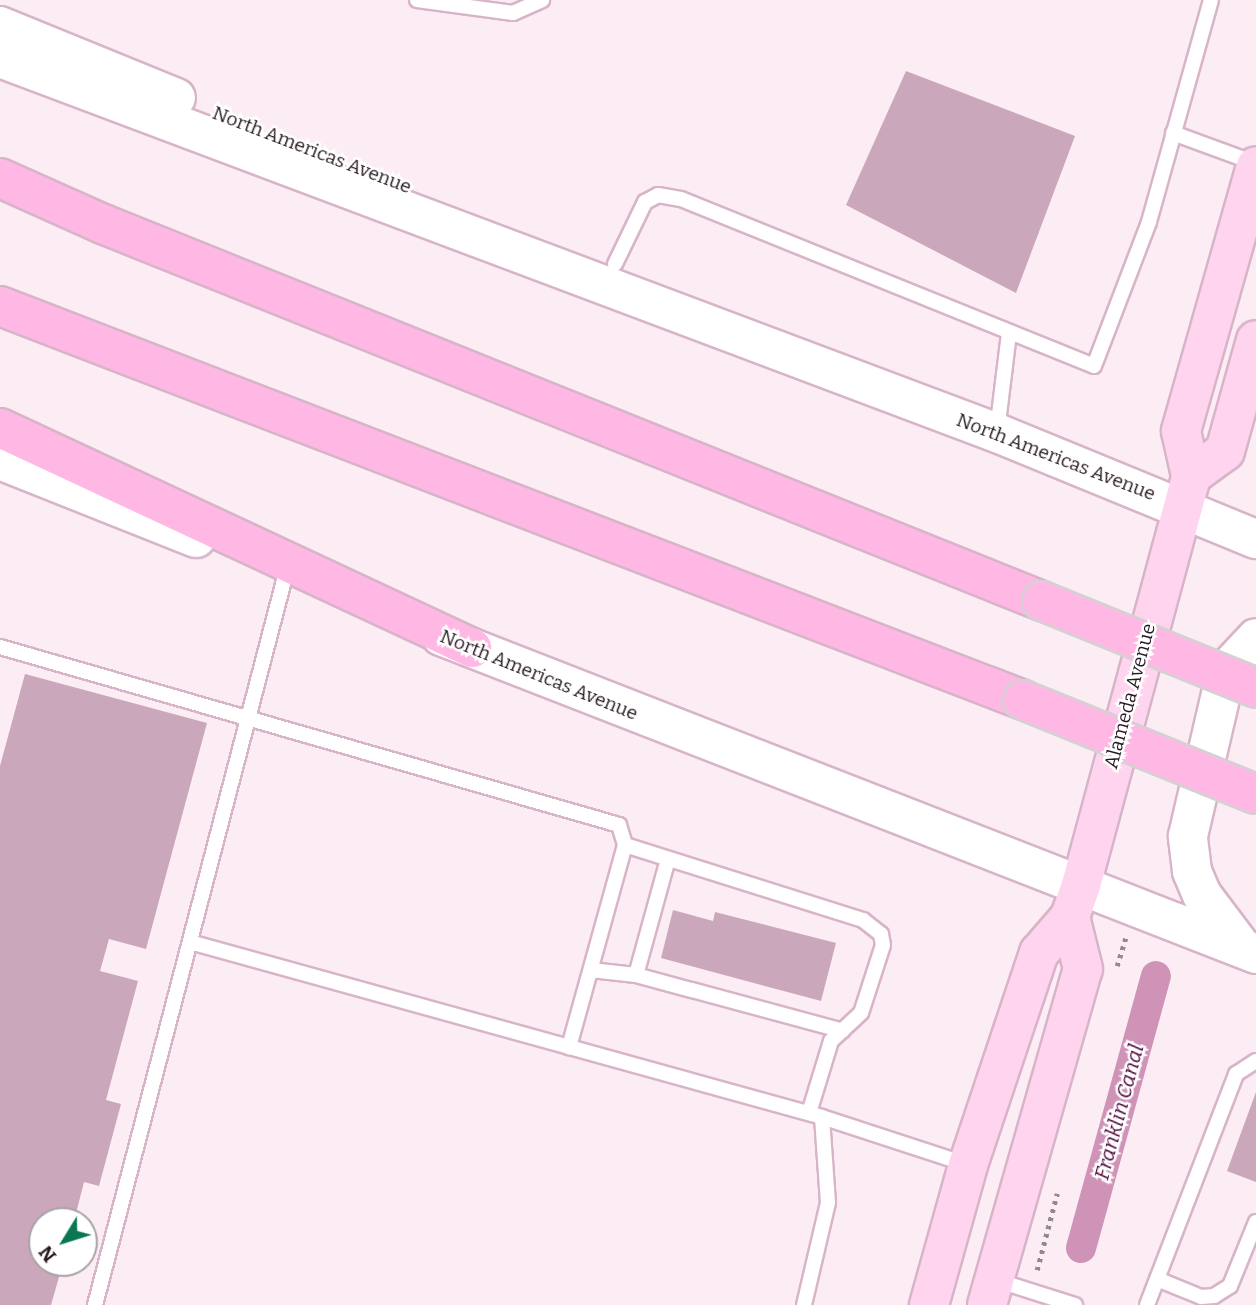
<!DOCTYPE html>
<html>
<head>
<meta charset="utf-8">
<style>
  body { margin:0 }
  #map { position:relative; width:1256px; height:1305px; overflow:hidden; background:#fcedf5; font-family:Bitter,serif }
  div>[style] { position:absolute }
  .canal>* { height:30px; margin:-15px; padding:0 15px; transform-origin:15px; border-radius:15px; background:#ce93b7 }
  .building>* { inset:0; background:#caa7bb }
  .path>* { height:4.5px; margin-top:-2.25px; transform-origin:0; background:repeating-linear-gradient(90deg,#95878f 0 3.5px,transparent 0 8.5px) }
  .roads { filter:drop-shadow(2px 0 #d8b4c9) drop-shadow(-2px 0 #d8b4c9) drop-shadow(0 2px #d8b4c9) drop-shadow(0 -2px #d8b4c9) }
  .service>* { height:14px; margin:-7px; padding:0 7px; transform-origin:7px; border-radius:7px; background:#fff }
  .secondary>* { height:38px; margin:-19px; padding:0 19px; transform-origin:19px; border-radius:19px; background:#fff }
  .primary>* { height:38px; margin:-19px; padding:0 19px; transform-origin:19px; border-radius:19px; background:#ffd4ee }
  .motorway>* { height:38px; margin:-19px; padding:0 19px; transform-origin:19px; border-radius:19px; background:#ffb8e3 }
  .bridges { filter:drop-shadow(2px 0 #d4d1d3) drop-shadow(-2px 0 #d4d1d3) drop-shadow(0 2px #d4d1d3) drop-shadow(0 -2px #d4d1d3) }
  .motorway-bridge>* { height:38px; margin:-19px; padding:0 19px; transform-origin:19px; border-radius:19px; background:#ffb8e3 }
  span { translate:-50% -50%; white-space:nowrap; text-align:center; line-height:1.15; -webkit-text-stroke:5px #fff; paint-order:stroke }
  .street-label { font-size:19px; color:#261921 }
  .water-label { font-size:21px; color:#520b3e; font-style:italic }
  .north { position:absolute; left:28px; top:1207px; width:70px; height:70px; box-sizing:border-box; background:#fff; border:2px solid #a8a3a6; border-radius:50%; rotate:232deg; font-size:19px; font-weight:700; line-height:28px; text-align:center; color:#261921 }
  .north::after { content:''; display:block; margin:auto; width:24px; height:32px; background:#097752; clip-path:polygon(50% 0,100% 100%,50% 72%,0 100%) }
</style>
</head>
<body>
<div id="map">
  <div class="canal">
    <div style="left:1081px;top:1248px;width:282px;rotate:-74.6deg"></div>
  </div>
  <div class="building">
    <div style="clip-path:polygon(906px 71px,1075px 136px,1016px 293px,846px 205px)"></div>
    <div style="clip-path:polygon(25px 674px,207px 723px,146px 949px,109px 939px,100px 971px,138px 981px,106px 1100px,121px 1104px,99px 1186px,84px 1182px,74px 1221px,42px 1221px,42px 1263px,63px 1263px,51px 1305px,0 1305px,0 766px)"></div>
    <div style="clip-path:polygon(673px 910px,713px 921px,715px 912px,836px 943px,821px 1001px,661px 958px)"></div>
    <div style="clip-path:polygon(1256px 1092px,1256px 1182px,1227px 1171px)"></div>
  </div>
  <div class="path">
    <div style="left:1117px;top:966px;width:30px;rotate:-73deg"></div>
    <div style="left:1037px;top:1270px;width:79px;rotate:-75.3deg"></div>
  </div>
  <div class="roads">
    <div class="service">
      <div style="left:417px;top:0;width:97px;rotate:7.7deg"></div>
      <div style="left:513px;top:13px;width:32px;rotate:-24deg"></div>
      <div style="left:1173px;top:133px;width:87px;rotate:20.1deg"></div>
      <div style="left:615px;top:264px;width:69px;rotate:-64.2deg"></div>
      <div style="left:645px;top:202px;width:15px;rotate:-28deg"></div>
      <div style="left:658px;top:195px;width:23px;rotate:10deg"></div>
      <div style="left:681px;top:199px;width:445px;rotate:22deg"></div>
      <div style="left:1094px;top:366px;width:154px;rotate:-69.1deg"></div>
      <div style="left:1149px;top:222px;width:230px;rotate:-74.4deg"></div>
      <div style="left:997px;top:431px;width:99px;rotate:-83deg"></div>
      <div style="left:0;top:647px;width:644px;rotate:16.04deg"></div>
      <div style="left:619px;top:825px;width:21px;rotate:73deg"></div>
      <div style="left:625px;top:845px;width:210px;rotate:105.5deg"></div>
      <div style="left:625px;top:845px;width:250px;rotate:17.5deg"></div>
      <div style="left:863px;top:920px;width:23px;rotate:38deg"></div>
      <div style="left:881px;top:934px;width:11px;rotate:80deg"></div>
      <div style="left:883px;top:945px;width:71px;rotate:107.9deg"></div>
      <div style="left:861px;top:1013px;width:41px;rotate:137deg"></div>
      <div style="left:831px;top:1041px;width:75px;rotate:107deg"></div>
      <div style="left:668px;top:859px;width:120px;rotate:105.4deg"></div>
      <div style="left:636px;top:975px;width:214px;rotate:15.1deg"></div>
      <div style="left:190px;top:942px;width:656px;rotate:15.48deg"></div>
      <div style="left:822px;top:1117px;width:151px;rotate:18.1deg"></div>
      <div style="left:591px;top:970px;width:45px;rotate:6.3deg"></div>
      <div style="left:1157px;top:1279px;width:48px;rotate:22.2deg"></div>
      <div style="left:1201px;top:1297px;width:13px;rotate:-4deg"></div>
      <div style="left:1214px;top:1296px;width:19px;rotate:-32deg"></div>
      <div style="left:1230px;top:1286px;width:69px;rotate:-67.9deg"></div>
      <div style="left:996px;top:1280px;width:83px;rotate:17.6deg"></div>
      <div style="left:95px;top:1305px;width:757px;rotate:-75.38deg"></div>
      <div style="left:804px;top:1305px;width:105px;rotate:-76.8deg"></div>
      <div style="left:828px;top:1203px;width:86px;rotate:-94deg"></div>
      <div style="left:1147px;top:1305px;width:248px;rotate:-68.9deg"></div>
      <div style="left:1236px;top:1074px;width:24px;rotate:-33deg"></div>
    </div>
    <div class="secondary">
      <div style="left:0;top:26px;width:190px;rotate:22.2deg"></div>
      <div style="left:0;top:58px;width:1065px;rotate:20.61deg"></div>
      <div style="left:997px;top:433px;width:280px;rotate:22.3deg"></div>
      <div style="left:0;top:460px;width:211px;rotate:21.7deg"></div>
      <div style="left:441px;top:636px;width:875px;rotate:21.31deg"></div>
      <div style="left:1242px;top:948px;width:66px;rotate:-127deg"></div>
      <div style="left:1202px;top:895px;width:26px;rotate:-113deg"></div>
      <div style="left:1192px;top:871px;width:35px;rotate:-97deg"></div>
      <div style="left:1188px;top:836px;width:159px;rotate:-76.9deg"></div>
      <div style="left:1224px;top:681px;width:20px;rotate:-63deg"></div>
      <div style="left:1233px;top:663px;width:34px;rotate:-47deg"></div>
    </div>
    <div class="primary">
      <div style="left:1191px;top:476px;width:42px;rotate:-36.3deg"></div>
      <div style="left:1225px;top:451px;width:115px;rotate:-74.4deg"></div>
      <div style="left:929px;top:1305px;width:145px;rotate:-74.4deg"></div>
      <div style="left:968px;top:1165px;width:224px;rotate:-71.5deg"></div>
      <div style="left:1039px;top:953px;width:48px;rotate:-49.3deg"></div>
      <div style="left:1070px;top:917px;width:34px;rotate:-71deg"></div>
      <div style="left:1081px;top:885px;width:424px;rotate:-74.9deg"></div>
      <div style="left:1191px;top:476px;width:46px;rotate:-102.5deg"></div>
      <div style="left:1181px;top:431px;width:275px;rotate:-74.2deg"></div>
      <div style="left:987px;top:1305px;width:349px;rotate:-74.1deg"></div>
      <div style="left:1083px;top:969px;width:54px;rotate:-104deg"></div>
    </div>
    <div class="motorway">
      <div style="left:0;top:178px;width:113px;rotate:24.1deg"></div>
      <div style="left:103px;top:224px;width:1012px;rotate:21.88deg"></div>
      <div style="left:0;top:306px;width:1096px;rotate:21.06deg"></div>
      <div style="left:0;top:428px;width:521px;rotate:24.99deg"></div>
    </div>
  </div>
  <div class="bridges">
    <div class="motorway-bridge">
      <div style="left:1042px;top:601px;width:231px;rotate:22.1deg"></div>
      <div style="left:1023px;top:700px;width:251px;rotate:22deg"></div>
    </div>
  </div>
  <div class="street-label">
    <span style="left:312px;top:150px;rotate:21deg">North Americas Avenue</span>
    <span style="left:1056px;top:457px;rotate:21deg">North Americas Avenue</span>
    <span style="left:539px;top:675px;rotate:22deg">North Americas Avenue</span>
    <span style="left:1130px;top:696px;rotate:-75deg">Alameda Avenue</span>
  </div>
  <div class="water-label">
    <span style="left:1119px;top:1112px;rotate:-75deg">Franklin Canal</span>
  </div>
  <div class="north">N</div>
</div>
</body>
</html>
